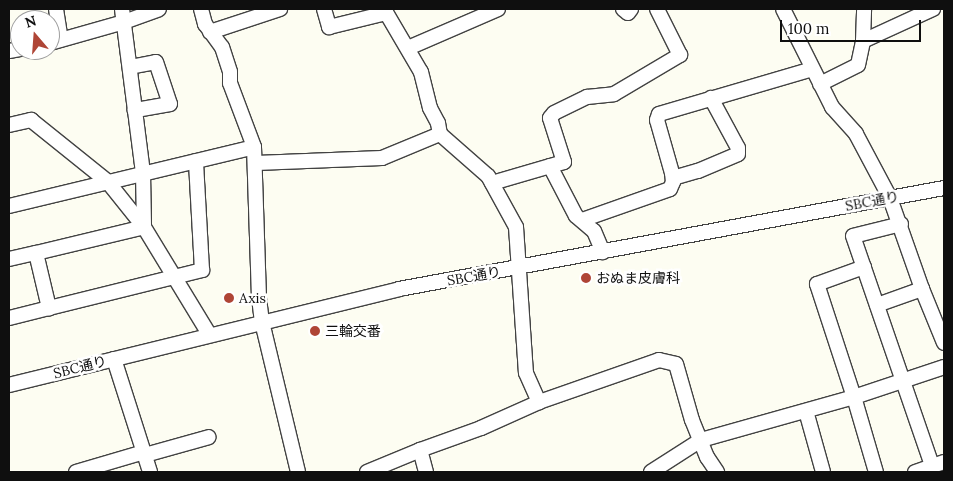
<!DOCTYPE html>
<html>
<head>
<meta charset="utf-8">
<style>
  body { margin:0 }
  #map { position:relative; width:953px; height:481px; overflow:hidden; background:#fdfdf2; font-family:Lora,"Noto Sans JP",serif }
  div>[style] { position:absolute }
  .roads { filter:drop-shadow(1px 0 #424242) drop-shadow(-1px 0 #424242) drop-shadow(0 1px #424242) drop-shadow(0 -1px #424242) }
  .minor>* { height:14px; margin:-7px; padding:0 7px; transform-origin:7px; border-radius:7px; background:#fff }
  .dots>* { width:14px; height:14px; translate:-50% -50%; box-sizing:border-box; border:2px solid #fff; border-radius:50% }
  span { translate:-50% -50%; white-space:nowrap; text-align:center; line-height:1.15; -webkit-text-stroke:5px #fff; paint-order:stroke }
  .street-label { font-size:14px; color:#0f0f0f }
  .poi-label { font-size:14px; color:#0f0f0f }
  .left { translate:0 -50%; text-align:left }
  .frame { position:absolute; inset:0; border:10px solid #0f0f0f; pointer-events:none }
  .north { position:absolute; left:10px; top:10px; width:50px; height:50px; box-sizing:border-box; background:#fff; border:1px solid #9f9f9f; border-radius:50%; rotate:342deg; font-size:14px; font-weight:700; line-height:20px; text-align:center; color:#0f0f0f }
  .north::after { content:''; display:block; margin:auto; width:18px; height:22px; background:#af4536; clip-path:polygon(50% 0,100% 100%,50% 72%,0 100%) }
  .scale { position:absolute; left:780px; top:20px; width:141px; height:22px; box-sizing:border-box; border:2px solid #0f0f0f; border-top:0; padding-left:6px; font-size:15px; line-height:18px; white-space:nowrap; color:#0f0f0f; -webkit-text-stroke:4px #fff; paint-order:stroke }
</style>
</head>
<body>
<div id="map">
  <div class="roads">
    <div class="minor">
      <div style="left:56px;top:9px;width:31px;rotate:81deg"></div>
      <div style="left:122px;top:9px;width:165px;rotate:82.7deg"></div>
      <div style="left:143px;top:173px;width:54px;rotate:88.9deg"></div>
      <div style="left:201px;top:9px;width:16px;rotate:75deg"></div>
      <div style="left:205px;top:24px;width:29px;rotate:54deg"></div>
      <div style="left:222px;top:47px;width:26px;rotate:72deg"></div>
      <div style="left:230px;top:72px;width:11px;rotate:90deg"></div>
      <div style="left:230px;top:83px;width:68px;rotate:69.4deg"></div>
      <div style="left:254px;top:147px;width:151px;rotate:88.1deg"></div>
      <div style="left:259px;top:298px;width:24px;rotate:83deg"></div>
      <div style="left:262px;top:322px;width:154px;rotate:76.5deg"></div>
      <div style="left:324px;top:9px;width:19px;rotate:74deg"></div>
      <div style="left:329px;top:27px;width:59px;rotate:-13.8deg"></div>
      <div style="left:384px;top:9px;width:73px;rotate:59.6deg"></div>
      <div style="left:421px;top:72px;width:37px;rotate:76deg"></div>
      <div style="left:430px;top:108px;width:17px;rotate:62deg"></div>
      <div style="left:438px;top:123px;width:11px;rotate:80deg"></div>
      <div style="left:440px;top:134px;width:64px;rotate:41.2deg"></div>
      <div style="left:488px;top:176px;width:58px;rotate:61.2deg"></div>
      <div style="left:516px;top:227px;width:146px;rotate:86.1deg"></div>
      <div style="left:526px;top:373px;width:32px;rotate:66deg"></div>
      <div style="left:623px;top:9px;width:6px;rotate:39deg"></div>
      <div style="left:628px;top:13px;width:5px;rotate:-53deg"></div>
      <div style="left:783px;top:9px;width:110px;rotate:63.4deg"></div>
      <div style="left:832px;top:107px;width:36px;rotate:48deg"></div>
      <div style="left:856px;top:134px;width:72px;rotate:62deg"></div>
      <div style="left:890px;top:198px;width:96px;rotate:70.6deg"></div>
      <div style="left:922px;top:289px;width:58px;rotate:67.8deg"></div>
      <div style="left:210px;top:32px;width:74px;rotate:-18.2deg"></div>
      <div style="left:863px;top:41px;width:77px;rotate:-24.6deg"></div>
      <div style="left:50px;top:43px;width:77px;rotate:-15.8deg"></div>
      <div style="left:124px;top:22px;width:37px;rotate:-20deg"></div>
      <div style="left:408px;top:48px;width:98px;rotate:-23.4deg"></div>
      <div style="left:9px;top:51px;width:11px;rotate:-10deg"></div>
      <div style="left:130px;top:67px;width:26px;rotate:-11deg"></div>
      <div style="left:156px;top:62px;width:44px;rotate:71.6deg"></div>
      <div style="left:170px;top:104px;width:36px;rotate:170deg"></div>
      <div style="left:820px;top:84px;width:42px;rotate:-26.6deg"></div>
      <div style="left:858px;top:65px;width:25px;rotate:-78deg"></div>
      <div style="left:863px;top:41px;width:32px;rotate:-88deg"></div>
      <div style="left:9px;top:125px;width:23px;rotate:-13deg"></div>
      <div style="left:31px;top:120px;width:99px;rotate:38.8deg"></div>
      <div style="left:108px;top:182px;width:58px;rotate:51.3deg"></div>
      <div style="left:144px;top:227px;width:125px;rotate:58.7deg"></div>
      <div style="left:256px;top:163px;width:126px;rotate:-2.3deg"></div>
      <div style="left:382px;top:158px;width:63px;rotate:-22.5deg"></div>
      <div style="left:550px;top:166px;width:56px;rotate:62.5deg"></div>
      <div style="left:576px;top:216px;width:23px;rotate:40deg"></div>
      <div style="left:594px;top:231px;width:23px;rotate:67deg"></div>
      <div style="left:673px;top:178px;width:26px;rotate:-16deg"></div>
      <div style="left:698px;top:171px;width:43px;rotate:-23deg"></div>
      <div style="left:738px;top:154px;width:6px;rotate:-90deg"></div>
      <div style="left:738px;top:148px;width:57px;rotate:-118.4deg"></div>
      <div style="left:492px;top:183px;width:75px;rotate:-16.3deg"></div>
      <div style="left:564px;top:162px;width:46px;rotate:-107.7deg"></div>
      <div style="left:550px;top:118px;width:6px;rotate:-51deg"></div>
      <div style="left:554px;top:113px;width:37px;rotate:-26deg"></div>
      <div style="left:587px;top:97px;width:27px;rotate:-6deg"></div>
      <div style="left:614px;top:94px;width:77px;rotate:-30.6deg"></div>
      <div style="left:680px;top:55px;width:51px;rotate:-116.6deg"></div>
      <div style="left:9px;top:206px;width:252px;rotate:-13.5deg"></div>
      <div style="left:582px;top:220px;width:93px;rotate:-19.4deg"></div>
      <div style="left:670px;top:189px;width:8px;rotate:-67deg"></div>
      <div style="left:673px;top:182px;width:9px;rotate:-96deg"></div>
      <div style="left:672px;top:173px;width:55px;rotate:-105.8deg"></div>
      <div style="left:657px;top:120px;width:6px;rotate:-72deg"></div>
      <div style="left:659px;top:114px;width:160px;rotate:-16.3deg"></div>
      <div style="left:901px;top:224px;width:49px;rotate:166deg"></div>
      <div style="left:853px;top:236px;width:243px;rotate:71deg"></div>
      <div style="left:36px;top:253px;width:111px;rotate:-13.5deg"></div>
      <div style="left:9px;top:259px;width:28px;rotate:-13deg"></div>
      <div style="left:36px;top:253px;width:57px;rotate:76.7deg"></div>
      <div style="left:49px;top:308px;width:41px;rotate:166deg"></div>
      <div style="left:864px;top:267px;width:50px;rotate:160.1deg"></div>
      <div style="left:817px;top:284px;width:119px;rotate:71.9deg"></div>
      <div style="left:854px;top:397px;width:78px;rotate:73.7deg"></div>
      <div style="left:877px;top:305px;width:48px;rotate:-19.6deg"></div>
      <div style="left:49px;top:308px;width:158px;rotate:-13.9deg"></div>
      <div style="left:202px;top:270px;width:109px;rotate:-93.2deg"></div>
      <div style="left:114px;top:359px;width:119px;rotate:72.3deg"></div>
      <div style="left:9px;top:385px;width:402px;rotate:-13.8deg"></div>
      <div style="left:399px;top:289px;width:554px;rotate:-10.5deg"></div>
      <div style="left:806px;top:411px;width:63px;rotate:74.4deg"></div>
      <div style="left:145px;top:455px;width:66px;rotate:-15.7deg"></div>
      <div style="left:76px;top:472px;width:71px;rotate:-16.4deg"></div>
      <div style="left:367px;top:472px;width:57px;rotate:-22.5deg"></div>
      <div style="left:426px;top:472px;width:23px;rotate:-105deg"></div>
      <div style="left:420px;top:450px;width:65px;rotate:-19.8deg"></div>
      <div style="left:481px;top:428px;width:64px;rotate:-24.1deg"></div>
      <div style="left:539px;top:402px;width:127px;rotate:-19.3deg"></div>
      <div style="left:659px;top:360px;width:17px;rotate:13deg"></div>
      <div style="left:676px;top:364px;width:58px;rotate:74.1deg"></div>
      <div style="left:692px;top:420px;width:40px;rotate:68deg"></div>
      <div style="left:707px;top:457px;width:18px;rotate:56deg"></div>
      <div style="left:651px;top:472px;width:59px;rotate:-32.6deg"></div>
      <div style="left:701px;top:440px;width:159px;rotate:-15.7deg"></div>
      <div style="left:854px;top:397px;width:95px;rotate:-18.4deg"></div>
      <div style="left:915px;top:472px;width:31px;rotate:-19deg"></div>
    </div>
  </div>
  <div class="dots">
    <div style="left:586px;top:278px;background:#af4536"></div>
    <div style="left:229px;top:298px;background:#af4536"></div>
    <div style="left:315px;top:331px;background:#af4536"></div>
  </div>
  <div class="street-label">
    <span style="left:872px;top:201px;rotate:-11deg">SBC通り</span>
    <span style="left:474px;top:276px;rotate:-10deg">SBC通り</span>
    <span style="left:80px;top:367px;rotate:-14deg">SBC通り</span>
  </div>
  <div class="poi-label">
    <span class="left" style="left:596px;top:278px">おぬま皮膚科</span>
    <span class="left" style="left:239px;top:298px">Axis</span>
    <span class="left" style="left:325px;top:331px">三輪交番</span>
  </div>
  <div class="frame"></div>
  <div class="north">N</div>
  <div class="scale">100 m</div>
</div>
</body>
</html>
